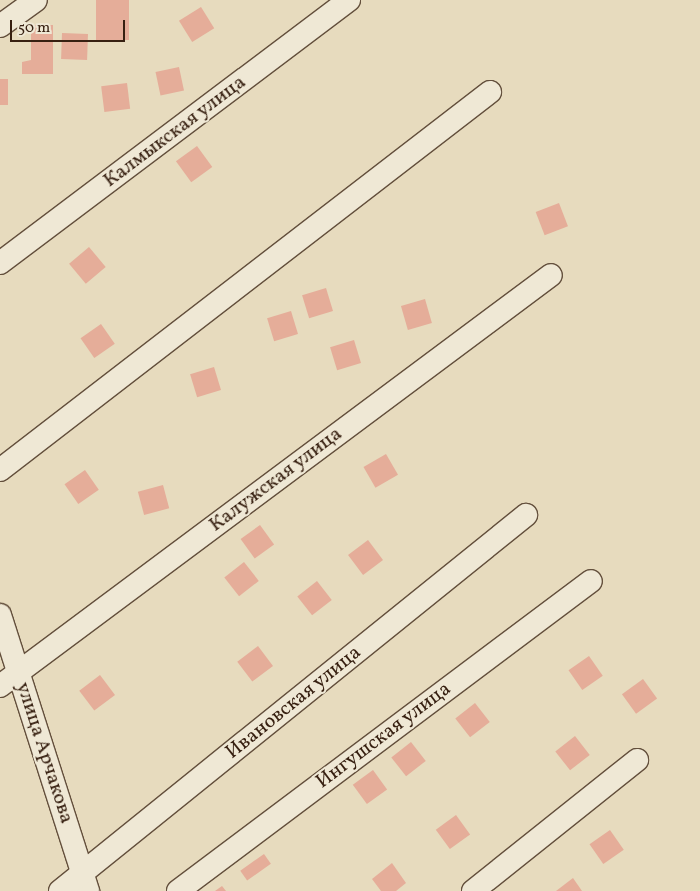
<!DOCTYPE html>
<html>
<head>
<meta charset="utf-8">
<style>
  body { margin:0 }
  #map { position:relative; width:700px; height:891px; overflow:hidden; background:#e7dbbe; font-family:Vollkorn,serif }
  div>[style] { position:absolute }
  .building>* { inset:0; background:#e5ad99; transform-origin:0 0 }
  .roads { filter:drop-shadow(1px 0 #634f3c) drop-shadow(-1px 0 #634f3c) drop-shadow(0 1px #634f3c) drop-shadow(0 -1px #634f3c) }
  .minor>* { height:22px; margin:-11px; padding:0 11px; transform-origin:11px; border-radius:11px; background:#efe8d5 }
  span { translate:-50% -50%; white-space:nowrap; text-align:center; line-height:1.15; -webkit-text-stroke:4px #efe8d5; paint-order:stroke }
  .street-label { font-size:20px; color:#372011 }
  .scale { position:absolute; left:10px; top:20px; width:115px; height:22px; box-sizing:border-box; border:2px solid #372011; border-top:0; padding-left:6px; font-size:15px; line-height:18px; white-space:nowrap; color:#372011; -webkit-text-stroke:4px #efe8d5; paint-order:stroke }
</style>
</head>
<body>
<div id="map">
  <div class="building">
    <div style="left:96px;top:0;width:33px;height:40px"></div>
    <div style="left:201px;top:7px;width:25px;height:26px;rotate:58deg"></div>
    <div style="clip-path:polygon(31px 25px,53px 25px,53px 74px,22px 74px,22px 62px,31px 60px)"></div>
    <div style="left:62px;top:33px;width:26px;height:26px;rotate:2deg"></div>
    <div style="left:179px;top:67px;width:24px;height:24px;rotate:78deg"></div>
    <div style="left:0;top:79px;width:8px;height:26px"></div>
    <div style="left:127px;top:83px;width:26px;height:26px;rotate:83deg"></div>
    <div style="left:197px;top:146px;width:26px;height:26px;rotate:54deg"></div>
    <div style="left:559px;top:203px;width:25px;height:25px;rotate:69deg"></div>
    <div style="left:89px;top:247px;width:26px;height:26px;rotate:50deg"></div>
    <div style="left:326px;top:288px;width:24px;height:25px;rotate:73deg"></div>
    <div style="left:425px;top:299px;width:25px;height:25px;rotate:74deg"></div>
    <div style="left:291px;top:311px;width:24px;height:25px;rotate:73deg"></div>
    <div style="left:101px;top:324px;width:24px;height:25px;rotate:55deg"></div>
    <div style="left:354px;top:340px;width:24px;height:25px;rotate:73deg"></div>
    <div style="left:214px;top:367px;width:24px;height:25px;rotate:73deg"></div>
    <div style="left:386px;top:454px;width:24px;height:26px;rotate:60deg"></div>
    <div style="left:85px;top:470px;width:24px;height:25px;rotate:55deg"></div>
    <div style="left:163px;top:485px;width:24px;height:26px;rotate:75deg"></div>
    <div style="left:260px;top:525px;width:24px;height:24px;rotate:54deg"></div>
    <div style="left:368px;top:540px;width:25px;height:25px;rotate:53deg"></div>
    <div style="left:244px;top:562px;width:24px;height:25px;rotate:52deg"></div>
    <div style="left:317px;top:581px;width:24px;height:25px;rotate:52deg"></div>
    <div style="left:258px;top:646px;width:25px;height:26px;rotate:53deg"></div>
    <div style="left:589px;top:656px;width:24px;height:25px;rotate:55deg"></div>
    <div style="left:100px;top:675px;width:25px;height:26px;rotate:53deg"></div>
    <div style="left:643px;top:679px;width:24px;height:26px;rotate:54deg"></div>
    <div style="left:475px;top:703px;width:24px;height:25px;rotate:52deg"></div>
    <div style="left:575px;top:736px;width:24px;height:25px;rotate:52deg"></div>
    <div style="left:411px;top:742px;width:24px;height:25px;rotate:52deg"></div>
    <div style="left:373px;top:770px;width:24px;height:25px;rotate:54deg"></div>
    <div style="left:456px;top:815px;width:24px;height:25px;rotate:54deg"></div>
    <div style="left:610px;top:830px;width:24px;height:25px;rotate:55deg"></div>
    <div style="left:264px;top:854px;width:12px;height:29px;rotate:55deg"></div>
    <div style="clip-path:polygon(392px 863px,406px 883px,396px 891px,381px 891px,372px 879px)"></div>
    <div style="clip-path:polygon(573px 878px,582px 891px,556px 891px)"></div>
    <div style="clip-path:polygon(222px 886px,226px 891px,215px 891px)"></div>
  </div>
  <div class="roads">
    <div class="minor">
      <div style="left:0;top:26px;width:44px;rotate:-35.8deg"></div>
      <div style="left:0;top:263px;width:437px;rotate:-37deg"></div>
      <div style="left:0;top:470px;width:619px;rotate:-37.65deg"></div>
      <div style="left:0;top:615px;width:290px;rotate:72.3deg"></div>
      <div style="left:0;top:686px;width:687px;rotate:-36.72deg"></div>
      <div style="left:60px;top:891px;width:599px;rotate:-38.9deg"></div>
      <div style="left:178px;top:891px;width:516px;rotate:-36.89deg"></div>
      <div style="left:473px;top:891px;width:210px;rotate:-38.6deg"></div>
    </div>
  </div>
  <div class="street-label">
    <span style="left:175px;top:132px;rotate:-37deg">Калмыкская улица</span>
    <span style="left:276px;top:480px;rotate:-37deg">Калужская улица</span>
    <span style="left:294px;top:703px;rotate:-39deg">Ивановская улица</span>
    <span style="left:384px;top:736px;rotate:-37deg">Ингушская улица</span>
    <span style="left:44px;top:753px;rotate:72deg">улица Арчакова</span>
  </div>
  <div class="scale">50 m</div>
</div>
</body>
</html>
